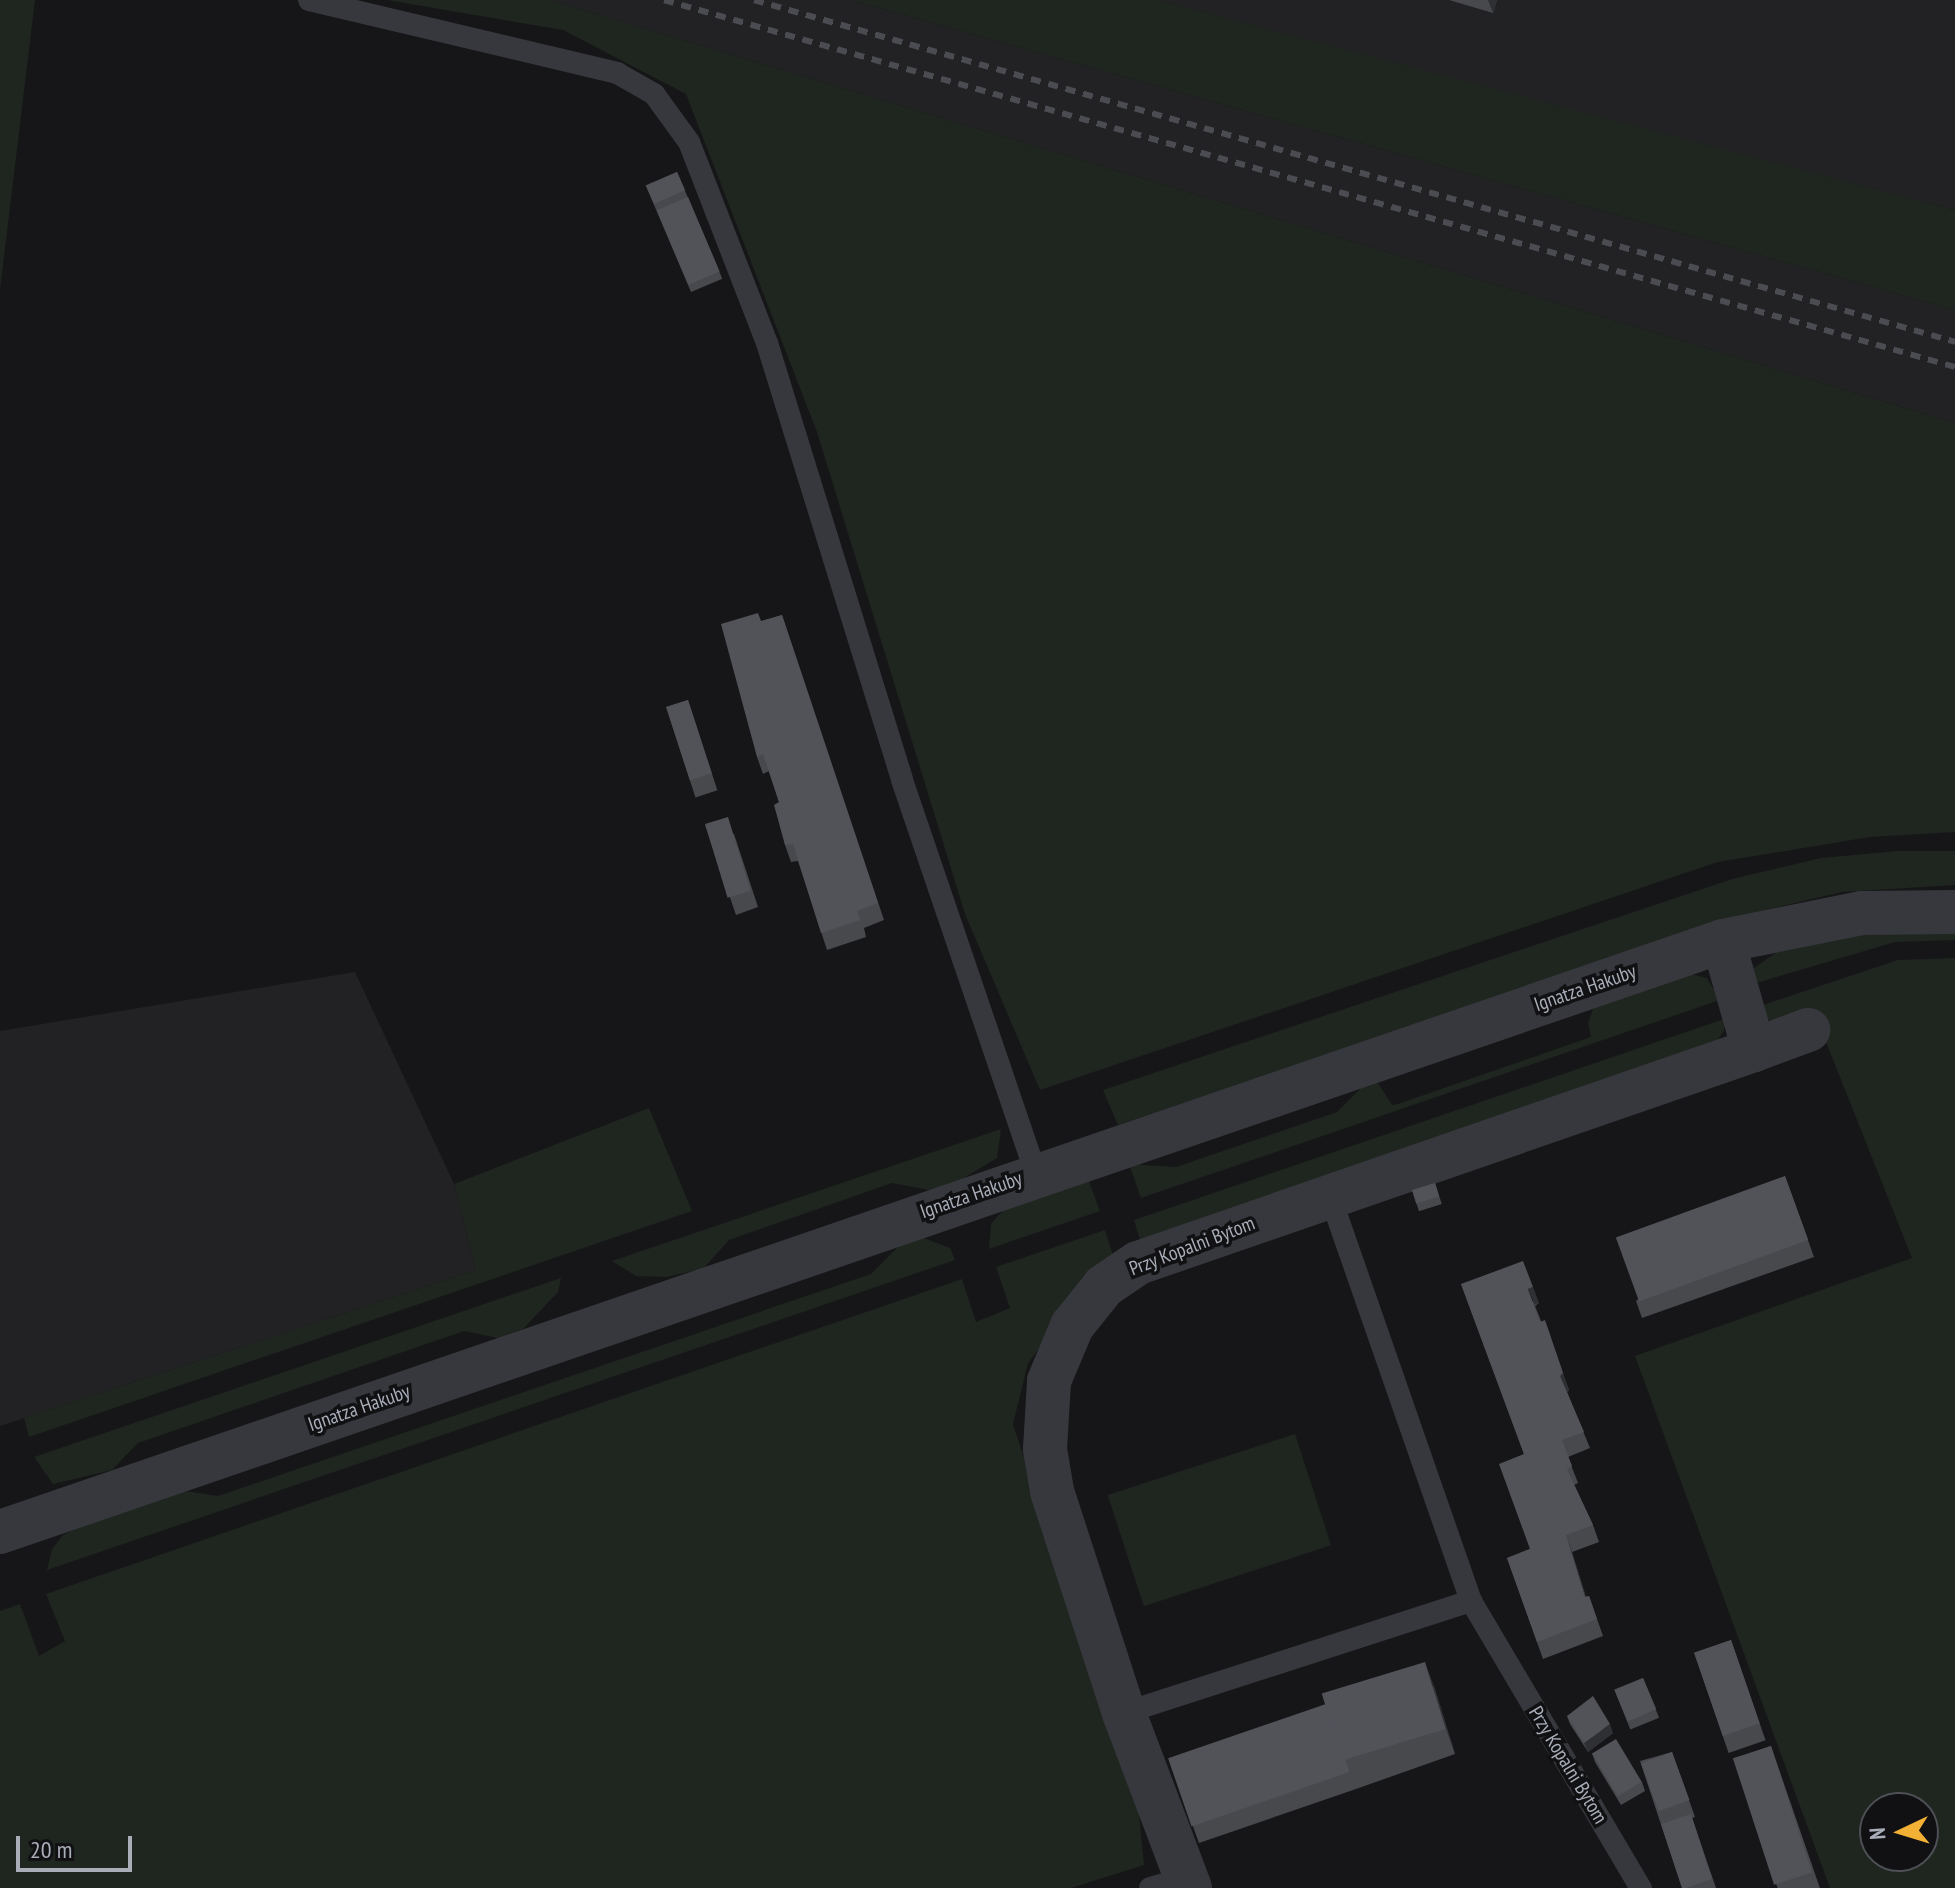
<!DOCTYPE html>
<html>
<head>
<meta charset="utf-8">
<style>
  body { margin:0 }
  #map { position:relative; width:1955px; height:1888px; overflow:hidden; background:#161618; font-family:"PT Sans Narrow",sans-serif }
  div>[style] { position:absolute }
  .built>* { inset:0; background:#222225 }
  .green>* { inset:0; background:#1e261f; transform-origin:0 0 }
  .service>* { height:22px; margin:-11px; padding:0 11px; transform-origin:11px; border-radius:11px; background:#37383d }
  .minor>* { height:44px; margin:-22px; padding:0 22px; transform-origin:22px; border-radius:22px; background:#37383d }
  .rail>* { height:6px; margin-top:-3px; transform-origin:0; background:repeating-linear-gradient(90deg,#4a4c52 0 10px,transparent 0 18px) }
  .wall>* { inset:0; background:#47494d; transform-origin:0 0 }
  .shaded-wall>* { inset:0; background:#2f3033; transform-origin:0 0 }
  .building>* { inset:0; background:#525359; transform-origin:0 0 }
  span { translate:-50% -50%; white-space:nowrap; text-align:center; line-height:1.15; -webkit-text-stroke:7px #111113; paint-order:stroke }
  .street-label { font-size:20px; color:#a8adb8 }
  .north { position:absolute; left:1859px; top:1792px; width:80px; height:80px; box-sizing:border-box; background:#111113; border:2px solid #4d4f55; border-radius:50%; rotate:266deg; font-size:22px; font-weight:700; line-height:32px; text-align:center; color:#a8adb8 }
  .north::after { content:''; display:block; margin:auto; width:28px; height:36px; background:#f2b134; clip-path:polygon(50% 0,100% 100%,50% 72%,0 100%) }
  .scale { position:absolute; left:16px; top:1836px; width:116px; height:36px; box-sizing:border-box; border:4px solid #a8adb8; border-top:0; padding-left:10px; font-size:24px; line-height:28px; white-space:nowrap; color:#a8adb8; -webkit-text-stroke:6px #111113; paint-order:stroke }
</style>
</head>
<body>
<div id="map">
  <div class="built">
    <div style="clip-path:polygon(550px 0,851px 0,1955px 310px,1955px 423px)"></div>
    <div style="clip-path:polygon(1158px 0,1955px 0,1955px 210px,1464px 82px)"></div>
    <div style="clip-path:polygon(355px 972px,454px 1184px,476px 1270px,0 1426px,0 1031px)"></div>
  </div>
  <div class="green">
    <div style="clip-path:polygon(0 0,35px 0,0 290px)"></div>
    <div style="clip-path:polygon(387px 0,550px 0,1955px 423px,1955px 832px,1870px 837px,1718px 862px,1040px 1090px,965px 914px,817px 432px,686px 94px,563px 30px)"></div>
    <div style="clip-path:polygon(851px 0,1158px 0,1955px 210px,1955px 310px)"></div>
    <div style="clip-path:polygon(1898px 851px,1955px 851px,1955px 885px,1842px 892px,1744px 915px,1118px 1125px,1103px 1090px,1732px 879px,1821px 858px)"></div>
    <div style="clip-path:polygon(1955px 932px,1955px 940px,1895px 942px,1753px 984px,1754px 968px,1777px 952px,1860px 935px)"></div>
    <div style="clip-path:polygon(evenodd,1955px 958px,1955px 1888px,1830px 1888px,1635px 1356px,1912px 1258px,1814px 1012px,1783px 1022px,1769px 1020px,1757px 1007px,1898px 960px,1955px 958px,1875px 1808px,1923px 1808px,1923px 1856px,1875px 1856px,1875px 1808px)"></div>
    <div style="clip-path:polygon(1691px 974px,1707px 978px,1720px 1000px,1141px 1198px,1129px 1164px,1176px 1167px,1337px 1112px,1364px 1085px,1378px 1083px,1392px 1105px,1398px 1104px,1591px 1037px,1588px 1023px,1594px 1006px)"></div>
    <div style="clip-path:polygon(1724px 1019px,1724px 1031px,1712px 1048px,1141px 1243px,1134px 1220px)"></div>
    <div style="clip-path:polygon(649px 1108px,692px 1211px,29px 1437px,24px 1418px,476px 1270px,454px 1184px)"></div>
    <div style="clip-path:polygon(1001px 1129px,997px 1158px,954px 1184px,929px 1190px,892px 1183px,729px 1240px,703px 1269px,666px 1277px,636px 1276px,612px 1261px)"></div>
    <div style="clip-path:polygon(1088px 1179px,1100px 1211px,989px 1249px,991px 1224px,1006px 1207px)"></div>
    <div style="clip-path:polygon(1105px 1230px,1113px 1255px,1028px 1363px,1013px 1424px,1139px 1814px,1144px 1865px,1071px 1888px,0 1888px,0 1611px,20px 1604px,39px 1656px,65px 1641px,46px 1594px,962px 1279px,976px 1322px,1010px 1308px,996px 1267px)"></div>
    <div style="clip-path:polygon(921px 1237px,950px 1248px,955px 1260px,47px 1570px,52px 1549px,63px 1535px,88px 1523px,179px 1490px,218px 1496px,871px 1274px,902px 1243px)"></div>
    <div style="clip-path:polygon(561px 1278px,558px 1292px,523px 1329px,498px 1338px,464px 1331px,138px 1443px,112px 1470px,53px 1484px,34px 1457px)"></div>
    <div style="left:1295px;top:1434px;width:117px;height:197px;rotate:72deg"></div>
  </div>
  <div class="service">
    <div style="left:309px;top:0;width:317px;rotate:13.3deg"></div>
    <div style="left:617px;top:73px;width:43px;rotate:29.6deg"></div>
    <div style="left:654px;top:94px;width:59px;rotate:53.9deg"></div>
    <div style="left:689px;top:142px;width:216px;rotate:68.8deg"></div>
    <div style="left:767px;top:343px;width:457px;rotate:72.8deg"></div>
    <div style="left:902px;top:780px;width:415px;rotate:71.2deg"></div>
    <div style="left:1471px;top:1601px;width:334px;rotate:59.4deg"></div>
    <div style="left:1124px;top:1713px;width:365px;rotate:-17.9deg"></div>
    <div style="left:1471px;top:1601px;width:430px;rotate:-109.2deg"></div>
    <div style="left:1150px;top:1888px;width:37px;rotate:-16deg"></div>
  </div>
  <div class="minor">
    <div style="left:1754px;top:1050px;width:58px;rotate:-20.3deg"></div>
    <div style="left:0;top:1532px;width:1822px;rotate:-18.93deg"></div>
    <div style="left:1723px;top:941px;width:142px;rotate:-11.4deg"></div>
    <div style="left:1862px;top:913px;width:93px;rotate:-0.6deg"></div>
    <div style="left:1190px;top:1888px;width:187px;rotate:-110.7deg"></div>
    <div style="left:1124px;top:1713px;width:233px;rotate:-108deg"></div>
    <div style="left:1052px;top:1491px;width:43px;rotate:-99.5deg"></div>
    <div style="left:1045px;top:1449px;width:68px;rotate:-86.6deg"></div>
    <div style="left:1049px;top:1381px;width:60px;rotate:-67.3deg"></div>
    <div style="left:1072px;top:1326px;width:51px;rotate:-51.3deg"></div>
    <div style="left:1104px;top:1286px;width:41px;rotate:-34.1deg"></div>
    <div style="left:1138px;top:1263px;width:652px;rotate:-19.07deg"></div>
    <div style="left:1754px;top:1050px;width:113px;rotate:-105.9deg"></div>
  </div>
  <div class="rail">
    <div style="left:664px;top:0;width:1342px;rotate:15.87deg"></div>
    <div style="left:754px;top:0;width:1249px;rotate:15.89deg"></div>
  </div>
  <div class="wall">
    <div style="clip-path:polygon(1449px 0,1497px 0,1493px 13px)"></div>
    <div style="left:677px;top:172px;width:116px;height:34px;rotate:67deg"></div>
    <div style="clip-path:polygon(782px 615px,884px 920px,864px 928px,866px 937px,827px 950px,798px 861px,791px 862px,785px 845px,779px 802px,769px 771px,763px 774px,757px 757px,762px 621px)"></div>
    <div style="left:688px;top:700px;width:95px;height:23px;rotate:72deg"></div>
    <div style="clip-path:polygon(705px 825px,734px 834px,758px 907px,736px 915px)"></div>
    <div style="clip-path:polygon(1785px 1176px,1814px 1257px,1642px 1318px,1636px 1301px)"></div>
    <div style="left:1435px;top:1183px;width:22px;height:24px;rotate:72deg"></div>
    <div style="clip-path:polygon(1461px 1284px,1539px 1303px,1535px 1306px,1569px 1390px,1567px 1392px,1590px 1448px,1568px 1457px,1578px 1483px,1574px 1485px,1593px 1525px,1599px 1542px,1572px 1552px,1586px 1597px,1589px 1596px,1603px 1636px,1543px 1659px,1507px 1558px,1530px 1549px,1524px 1454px)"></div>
    <div style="left:1731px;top:1640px;width:106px;height:39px;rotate:71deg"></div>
    <div style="left:1643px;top:1678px;width:43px;height:31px;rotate:68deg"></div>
    <div style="clip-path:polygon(1434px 1686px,1455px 1754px,1356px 1789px,1355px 1786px,1356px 1789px,1199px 1843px,1169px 1760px)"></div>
    <div style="clip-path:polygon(1567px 1716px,1613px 1733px,1588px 1752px,1570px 1724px)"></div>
    <div style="left:1771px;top:1746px;width:150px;height:40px;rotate:71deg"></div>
    <div style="clip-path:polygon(1672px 1752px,1695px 1817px,1692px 1818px,1716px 1888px,1682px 1888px,1640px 1761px)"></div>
    <div style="clip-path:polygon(1592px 1753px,1642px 1782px,1645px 1791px,1621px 1805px,1595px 1762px)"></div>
  </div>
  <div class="shaded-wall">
    <div style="clip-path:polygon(1488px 0,1497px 0,1493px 13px)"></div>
    <div style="left:1533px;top:1287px;width:17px;height:5px;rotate:69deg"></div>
    <div style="clip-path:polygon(1545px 1320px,1569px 1390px,1566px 1393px,1560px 1376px)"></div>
    <div style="clip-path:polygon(1566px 1535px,1572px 1552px,1591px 1614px,1585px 1597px)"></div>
    <div style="clip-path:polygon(1425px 1662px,1434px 1686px,1455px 1754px,1446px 1729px)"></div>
    <div style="clip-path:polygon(1610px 1724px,1613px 1733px,1588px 1752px,1584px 1743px)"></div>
  </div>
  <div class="building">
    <div style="left:677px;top:172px;width:20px;height:34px;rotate:66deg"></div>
    <div style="left:688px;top:197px;width:81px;height:34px;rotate:67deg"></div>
    <div style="clip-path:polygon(758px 613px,761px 621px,782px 615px,878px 903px,857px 911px,860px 920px,821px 933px,793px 844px,785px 845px,774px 805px,779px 802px,763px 754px,757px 757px,721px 624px)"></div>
    <div style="left:688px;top:700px;width:77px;height:23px;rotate:72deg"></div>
    <div style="left:728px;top:817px;width:77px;height:24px;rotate:73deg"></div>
    <div style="left:1785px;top:1176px;width:68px;height:180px;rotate:70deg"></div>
    <div style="left:1435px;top:1183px;width:14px;height:24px;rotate:73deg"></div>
    <div style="clip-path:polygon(1523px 1261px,1533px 1287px,1528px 1289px,1540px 1322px,1545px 1320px,1563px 1373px,1560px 1376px,1584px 1432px,1562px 1440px,1572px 1466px,1567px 1469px,1593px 1525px,1566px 1535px,1585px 1597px,1589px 1596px,1597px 1619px,1537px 1642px,1507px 1558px,1530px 1549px,1499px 1464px,1524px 1454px,1461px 1284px)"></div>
    <div style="left:1731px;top:1640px;width:88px;height:39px;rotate:71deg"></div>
    <div style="left:1425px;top:1662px;width:70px;height:108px;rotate:73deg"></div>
    <div style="left:1643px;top:1678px;width:34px;height:31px;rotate:67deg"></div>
    <div style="clip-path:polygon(1593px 1696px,1610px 1724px,1584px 1743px,1567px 1716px)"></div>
    <div style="left:1326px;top:1704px;width:72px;height:167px;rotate:71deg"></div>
    <div style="left:1616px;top:1739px;width:50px;height:28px;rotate:59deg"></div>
    <div style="left:1771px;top:1746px;width:133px;height:40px;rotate:72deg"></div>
    <div style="left:1672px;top:1752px;width:51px;height:33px;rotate:70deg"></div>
    <div style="clip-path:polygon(1691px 1814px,1712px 1879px,1686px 1888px,1682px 1888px,1661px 1824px)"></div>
  </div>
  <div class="street-label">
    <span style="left:1585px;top:988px;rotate:-19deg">Ignatza Hakuby</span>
    <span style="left:971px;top:1195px;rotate:-19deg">Ignatza Hakuby</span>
    <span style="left:1192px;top:1246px;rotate:-21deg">Przy Kopalni Bytom</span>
    <span style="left:359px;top:1408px;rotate:-19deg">Ignatza Hakuby</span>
    <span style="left:1568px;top:1765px;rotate:59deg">Przy Kopalni Bytom</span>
  </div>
  <div class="north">N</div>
  <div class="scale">20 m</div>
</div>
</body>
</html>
